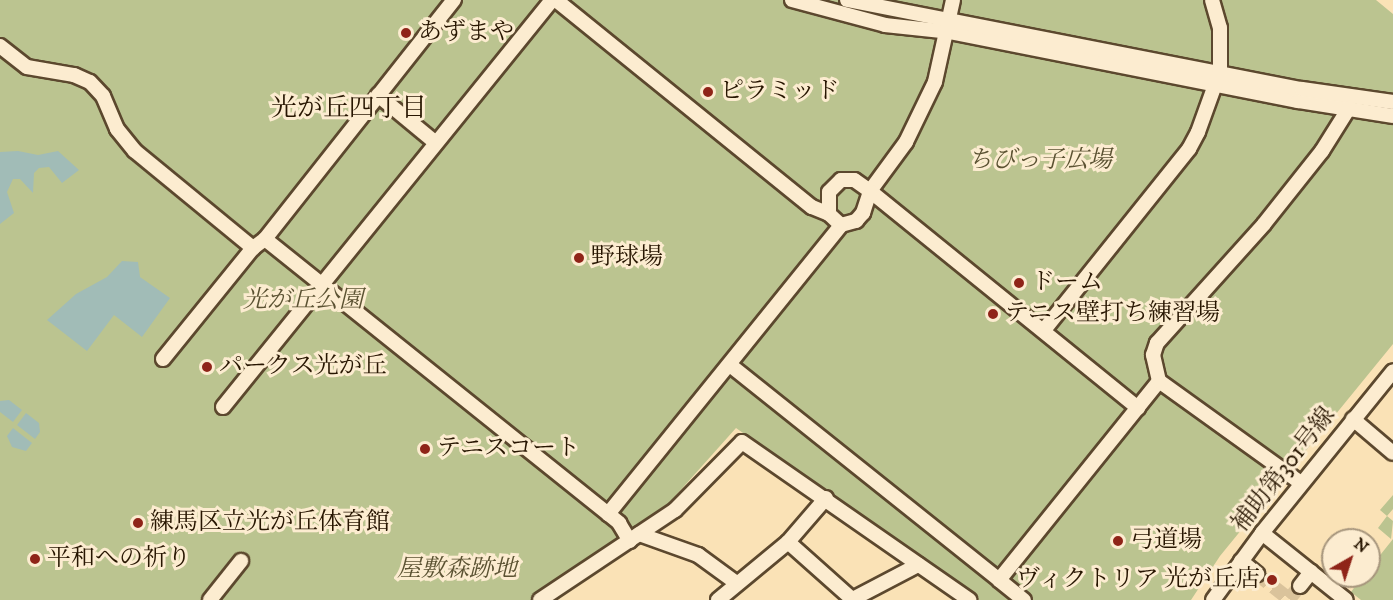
<!DOCTYPE html>
<html>
<head>
<meta charset="utf-8">
<style>
  body { margin:0 }
  #map { position:relative; width:1393px; height:600px; overflow:hidden; background:#fae2b6; font-family:"IM FELL DW Pica","Noto Serif JP",serif }
  div>[style] { position:absolute }
  .green>* { inset:0; background:#bbc490 }
  .water>* { inset:0; background:#a1bcb7 }
  .minor-tunnel>* { height:14px; margin-top:-7px; transform-origin:0; background:repeating-linear-gradient(90deg,#dac39b 0 14px,transparent 0 21px) }
  .roads { filter:drop-shadow(2px 0 #5c482e) drop-shadow(-2px 0 #5c482e) drop-shadow(0 2px #5c482e) drop-shadow(0 -2px #5c482e) }
  .minor>* { height:14px; margin:-7px; padding:0 7px; transform-origin:7px; border-radius:7px; background:#fcecd0 }
  .dots>* { width:16px; height:16px; translate:-50% -50%; box-sizing:border-box; border:3px solid #fcecd0; border-radius:50% }
  span { translate:-50% -50%; white-space:nowrap; text-align:center; line-height:1.15; -webkit-text-stroke:6px #fcecd0; paint-order:stroke }
  .poi-label { font-size:24px; color:#271500 }
  .left { translate:0 -50%; text-align:left }
  .right { translate:-100% -50%; text-align:right }
  .park-label { font-size:24px; color:#5b5232; font-style:italic }
  .street-label { font-size:24px; color:#271500 }
  .neighbourhood-label { font-size:26px; color:#271500 }
  .north { position:absolute; left:1321px; top:528px; width:60px; height:60px; box-sizing:border-box; background:#fcecd0; border:2px solid #a7967d; border-radius:50%; rotate:39deg; font-size:16px; font-weight:700; line-height:24px; text-align:center; color:#271500 }
  .north::after { content:''; display:block; margin:auto; width:21px; height:27px; background:#8f2418; clip-path:polygon(50% 0,100% 100%,50% 72%,0 100%) }
</style>
</head>
<body>
<div id="map">
  <div class="green">
    <div style="clip-path:polygon(0 0,1376px 0,1393px 14px,1393px 344px,1220px 556px,1191px 600px,979px 600px,736px 428px,661px 512px,535px 600px,0 600px)"></div>
    <div style="clip-path:polygon(1393px 495px,1393px 509px,1387px 516px,1393px 521px,1391px 539px,1378px 528px,1387px 516px,1380px 510px)"></div>
    <div style="clip-path:polygon(1393px 539px,1393px 600px,1361px 600px,1351px 592px,1363px 576px,1369px 576px,1369px 569px)"></div>
  </div>
  <div class="water">
    <div style="clip-path:polygon(18px 151px,38px 155px,58px 151px,79px 170px,62px 183px,49px 167px,39px 168px,34px 173px,33px 193px,20px 179px,13px 179px,7px 192px,14px 213px,0 224px,0 152px)"></div>
    <div style="clip-path:polygon(122px 261px,138px 262px,140px 277px,170px 298px,142px 337px,114px 315px,87px 351px,47px 320px,76px 294px,107px 277px)"></div>
    <div style="clip-path:polygon(9px 400px,22px 410px,13px 422px,0 412px,0 401px)"></div>
    <div style="clip-path:polygon(26px 413px,39px 423px,40px 432px,35px 439px,17px 425px)"></div>
    <div style="clip-path:polygon(13px 428px,32px 443px,26px 451px,12px 447px,7px 436px)"></div>
  </div>
  <div class="minor-tunnel">
    <div style="left:1257px;top:574px;width:41px;rotate:38deg"></div>
    <div style="left:1289px;top:599px;width:17px;rotate:-50deg"></div>
  </div>
  <div class="roads">
    <div class="minor">
      <div style="left:556px;top:0;width:329px;rotate:39deg"></div>
      <div style="left:812px;top:207px;width:18px;rotate:22deg"></div>
      <div style="left:792px;top:0;width:96px;rotate:15deg"></div>
      <div style="left:885px;top:25px;width:64px;rotate:6.2deg"></div>
      <div style="left:949px;top:32px;width:356px;rotate:11.2deg"></div>
      <div style="left:1298px;top:101px;width:96px;rotate:9deg"></div>
      <div style="left:847px;top:0;width:464px;rotate:11.1deg"></div>
      <div style="left:1302px;top:89px;width:92px;rotate:8.1deg"></div>
      <div style="left:953px;top:0;width:84px;rotate:102.4deg"></div>
      <div style="left:935px;top:82px;width:67px;rotate:115.8deg"></div>
      <div style="left:906px;top:142px;width:61px;rotate:126.3deg"></div>
      <div style="left:870px;top:191px;width:345px;rotate:39deg"></div>
      <div style="left:0;top:46px;width:34px;rotate:38deg"></div>
      <div style="left:27px;top:67px;width:48px;rotate:9.7deg"></div>
      <div style="left:74px;top:75px;width:17px;rotate:24deg"></div>
      <div style="left:90px;top:82px;width:19px;rotate:47deg"></div>
      <div style="left:103px;top:96px;width:36px;rotate:67deg"></div>
      <div style="left:117px;top:129px;width:28px;rotate:51deg"></div>
      <div style="left:135px;top:151px;width:153px;rotate:39.4deg"></div>
      <div style="left:378px;top:95px;width:75px;rotate:39.6deg"></div>
      <div style="left:265px;top:239px;width:454px;rotate:38.7deg"></div>
      <div style="left:619px;top:523px;width:21px;rotate:59deg"></div>
      <div style="left:1044px;top:330px;width:232px;rotate:-51.3deg"></div>
      <div style="left:1189px;top:149px;width:19px;rotate:-62deg"></div>
      <div style="left:1198px;top:132px;width:65px;rotate:-70.2deg"></div>
      <div style="left:1220px;top:71px;width:43px;rotate:-90deg"></div>
      <div style="left:1220px;top:28px;width:29px;rotate:-106deg"></div>
      <div style="left:163px;top:359px;width:143px;rotate:-51deg"></div>
      <div style="left:253px;top:248px;width:15px;rotate:-37deg"></div>
      <div style="left:265px;top:239px;width:305px;rotate:-51.7deg"></div>
      <div style="left:730px;top:365px;width:344px;rotate:38.6deg"></div>
      <div style="left:999px;top:580px;width:255px;rotate:-51.2deg"></div>
      <div style="left:1159px;top:381px;width:175px;rotate:35.7deg"></div>
      <div style="left:1159px;top:381px;width:27px;rotate:-103deg"></div>
      <div style="left:1153px;top:355px;width:13px;rotate:-72deg"></div>
      <div style="left:1157px;top:343px;width:160px;rotate:-48deg"></div>
      <div style="left:1264px;top:224px;width:93px;rotate:-51.5deg"></div>
      <div style="left:1322px;top:151px;width:51px;rotate:-57.9deg"></div>
      <div style="left:223px;top:407px;width:523px;rotate:-51.05deg"></div>
      <div style="left:1353px;top:419px;width:52px;rotate:40.4deg"></div>
      <div style="left:608px;top:514px;width:371px;rotate:-51.1deg"></div>
      <div style="left:841px;top:225px;width:16px;rotate:-15deg"></div>
      <div style="left:856px;top:221px;width:11px;rotate:-49deg"></div>
      <div style="left:863px;top:213px;width:23px;rotate:-72deg"></div>
      <div style="left:870px;top:191px;width:19px;rotate:-145deg"></div>
      <div style="left:854px;top:180px;width:13px;rotate:180deg"></div>
      <div style="left:841px;top:180px;width:17px;rotate:135deg"></div>
      <div style="left:829px;top:192px;width:22px;rotate:90deg"></div>
      <div style="left:829px;top:214px;width:16px;rotate:43deg"></div>
      <div style="left:1262px;top:533px;width:107px;rotate:38.6deg"></div>
      <div style="left:639px;top:534px;width:63px;rotate:19.6deg"></div>
      <div style="left:698px;top:555px;width:46px;rotate:36.1deg"></div>
      <div style="left:788px;top:542px;width:87px;rotate:41.7deg"></div>
      <div style="left:1241px;top:561px;width:21px;rotate:39deg"></div>
      <div style="left:999px;top:580px;width:32px;rotate:39deg"></div>
      <div style="left:1300px;top:586px;width:18px;rotate:-52deg"></div>
      <div style="left:210px;top:600px;width:50px;rotate:-51.5deg"></div>
      <div style="left:540px;top:600px;width:162px;rotate:-33.7deg"></div>
      <div style="left:675px;top:510px;width:95px;rotate:-45.4deg"></div>
      <div style="left:742px;top:442px;width:277px;rotate:34.8deg"></div>
      <div style="left:718px;top:600px;width:91px;rotate:-39.6deg"></div>
      <div style="left:788px;top:542px;width:58px;rotate:-49.2deg"></div>
      <div style="left:851px;top:600px;width:76px;rotate:-27.6deg"></div>
      <div style="left:1213px;top:600px;width:83px;rotate:-53.8deg"></div>
      <div style="left:1262px;top:533px;width:208px;rotate:-51deg"></div>
    </div>
  </div>
  <div class="dots">
    <div style="left:406px;top:33px;background:#8f2418"></div>
    <div style="left:708px;top:92px;background:#8f2418"></div>
    <div style="left:579px;top:258px;background:#8f2418"></div>
    <div style="left:1019px;top:283px;background:#8f2418"></div>
    <div style="left:993px;top:314px;background:#8f2418"></div>
    <div style="left:207px;top:367px;background:#8f2418"></div>
    <div style="left:425px;top:449px;background:#8f2418"></div>
    <div style="left:138px;top:523px;background:#8f2418"></div>
    <div style="left:1118px;top:541px;background:#8f2418"></div>
    <div style="left:35px;top:559px;background:#8f2418"></div>
    <div style="left:1272px;top:580px;background:#8f2418"></div>
  </div>
  <div class="poi-label">
    <span class="left" style="left:418px;top:33px">あずまや</span>
    <span class="left" style="left:720px;top:92px">ピラミッド</span>
    <span class="left" style="left:591px;top:258px">野球場</span>
    <span class="left" style="left:1031px;top:283px">ドーム</span>
    <span class="left" style="left:1005px;top:314px">テニス壁打ち練習場</span>
    <span class="left" style="left:219px;top:367px">パークス光が丘</span>
    <span class="left" style="left:437px;top:449px">テニスコート</span>
    <span class="left" style="left:150px;top:523px">練馬区立光が丘体育館</span>
    <span class="left" style="left:1130px;top:541px">弓道場</span>
    <span class="left" style="left:47px;top:559px">平和への祈り</span>
    <span class="right" style="left:1260px;top:580px">ヴィクトリア 光が丘店</span>
  </div>
  <div class="park-label">
    <span style="left:1040px;top:161px">ちびっ子広場</span>
    <span style="left:303px;top:301px">光が丘公園</span>
    <span style="left:457px;top:570px">屋敷森跡地</span>
  </div>
  <div class="street-label">
    <span style="left:1284px;top:470px;rotate:-52deg">補助第301号線</span>
  </div>
  <div class="neighbourhood-label">
    <span style="left:349px;top:109px">光が丘四丁目</span>
  </div>
  <div class="north">N</div>
</div>
</body>
</html>
